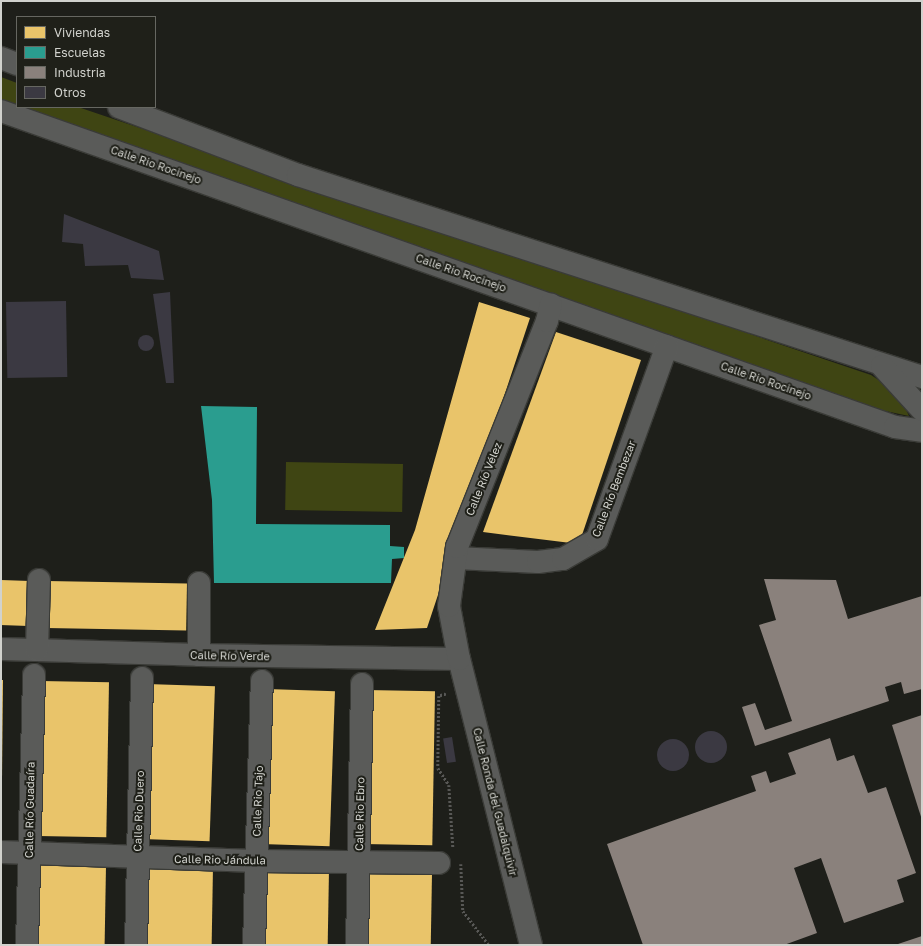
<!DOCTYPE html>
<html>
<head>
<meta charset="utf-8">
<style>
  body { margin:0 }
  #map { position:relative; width:923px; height:946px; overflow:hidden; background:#1e1f1a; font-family:"Golos Text",sans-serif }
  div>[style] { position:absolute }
  .green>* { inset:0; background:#3f4513; transform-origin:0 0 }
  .homes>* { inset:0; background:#e9c46a; transform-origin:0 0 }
  .schools>* { inset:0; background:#2a9d8f }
  .industry>* { inset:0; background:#8a817c }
  .building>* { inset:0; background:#3b3942; transform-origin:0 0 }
  .round { border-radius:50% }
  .path>* { height:2.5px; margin-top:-1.25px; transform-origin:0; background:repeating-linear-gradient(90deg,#585856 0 2px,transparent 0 4px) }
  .roads { filter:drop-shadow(1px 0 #3a3b37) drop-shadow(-1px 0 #3a3b37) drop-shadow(0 1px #3a3b37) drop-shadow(0 -1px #3a3b37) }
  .minor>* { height:22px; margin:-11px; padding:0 11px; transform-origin:11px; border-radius:11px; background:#5a5b59 }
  span { translate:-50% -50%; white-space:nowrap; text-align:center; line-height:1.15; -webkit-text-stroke:4px #1f2019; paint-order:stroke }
  .street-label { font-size:11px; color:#d1d2cd }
  .frame { position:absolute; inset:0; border:2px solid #d1d2cd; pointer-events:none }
  .legend { position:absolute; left:16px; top:16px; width:140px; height:92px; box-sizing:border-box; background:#1f2019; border:1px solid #666761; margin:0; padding:5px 7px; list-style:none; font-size:12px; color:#d1d2cd }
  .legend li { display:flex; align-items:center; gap:8px; height:20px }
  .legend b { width:20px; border:1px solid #666761 }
</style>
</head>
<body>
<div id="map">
  <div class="green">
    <div style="clip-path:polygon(1px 77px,17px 83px,17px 107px,78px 107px,871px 375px,898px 393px,909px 416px,862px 406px,1px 105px)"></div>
    <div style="left:286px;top:462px;width:117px;height:48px;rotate:1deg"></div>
  </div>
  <div class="homes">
    <div style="clip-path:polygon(479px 302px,530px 318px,427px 628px,375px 630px,415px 530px)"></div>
    <div style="clip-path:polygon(556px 332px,641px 360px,579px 544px,483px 532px)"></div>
    <div style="left:1px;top:580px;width:29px;height:45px;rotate:2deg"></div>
    <div style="left:47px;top:581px;width:140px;height:47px;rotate:1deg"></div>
    <div style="clip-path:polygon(1px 680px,3px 680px,2px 779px,1px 779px)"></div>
    <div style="left:41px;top:681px;width:68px;height:155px;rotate:1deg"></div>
    <div style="left:147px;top:684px;width:68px;height:155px;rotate:2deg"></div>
    <div style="left:267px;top:689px;width:68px;height:155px;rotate:2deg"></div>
    <div style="left:366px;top:690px;width:69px;height:154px;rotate:1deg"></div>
    <div style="left:37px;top:865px;width:69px;height:80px;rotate:1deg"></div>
    <div style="left:145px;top:866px;width:68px;height:79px;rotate:1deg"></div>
    <div style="left:261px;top:869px;width:68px;height:76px;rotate:1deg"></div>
    <div style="left:364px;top:873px;width:68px;height:72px;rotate:1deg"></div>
  </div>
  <div class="schools">
    <div style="clip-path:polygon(201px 406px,257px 407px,256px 524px,390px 525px,390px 546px,404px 547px,404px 558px,392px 559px,391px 583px,214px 583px,212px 500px)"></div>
  </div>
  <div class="industry">
    <div style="clip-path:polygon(764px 579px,836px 580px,848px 619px,922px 596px,922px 689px,904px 694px,901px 682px,885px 687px,889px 701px,755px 746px,742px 707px,755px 703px,765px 730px,792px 721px,759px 625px,776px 620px)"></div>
    <div style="clip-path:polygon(922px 715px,922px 820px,892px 725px)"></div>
    <div style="clip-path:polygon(830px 738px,837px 761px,854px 755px,868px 793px,886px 787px,916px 873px,897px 880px,904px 902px,844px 923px,821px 858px,794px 868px,817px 933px,784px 945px,643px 945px,607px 844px,756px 791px,751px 776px,766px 771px,770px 783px,796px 774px,788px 753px)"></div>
    <div style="clip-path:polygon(922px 936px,922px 945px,895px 945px)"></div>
  </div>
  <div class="building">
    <div style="clip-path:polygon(64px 214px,159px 251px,164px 280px,131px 278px,128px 265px,85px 266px,83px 244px,62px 242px)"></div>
    <div style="clip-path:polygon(170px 292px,174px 383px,166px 383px,153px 294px)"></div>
    <div style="left:66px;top:301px;width:76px;height:60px;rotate:89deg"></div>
    <div class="round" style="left:138px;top:335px;width:16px;height:16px"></div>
    <div class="round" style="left:695px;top:731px;width:32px;height:32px"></div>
    <div style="left:452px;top:737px;width:25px;height:9px;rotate:81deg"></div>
    <div class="round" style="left:657px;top:739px;width:32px;height:32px"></div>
  </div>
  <div class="path">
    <div style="left:446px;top:694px;width:7px;rotate:164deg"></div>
    <div style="left:439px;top:696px;width:72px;rotate:90.8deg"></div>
    <div style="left:438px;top:768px;width:20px;rotate:57deg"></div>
    <div style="left:449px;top:785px;width:62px;rotate:86.3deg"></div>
    <div style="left:461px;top:864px;width:47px;rotate:87.6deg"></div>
    <div style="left:463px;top:911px;width:43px;rotate:52.6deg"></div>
  </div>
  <div class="roads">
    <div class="minor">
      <div style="left:1px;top:58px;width:17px;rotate:21deg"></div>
      <div style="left:119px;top:107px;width:191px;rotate:20.8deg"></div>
      <div style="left:298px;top:175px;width:656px;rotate:17.94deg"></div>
      <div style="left:1px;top:111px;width:948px;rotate:19.47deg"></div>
      <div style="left:895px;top:427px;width:27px;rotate:8deg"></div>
      <div style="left:882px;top:366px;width:59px;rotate:47.7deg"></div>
      <div style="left:456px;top:558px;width:82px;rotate:2.8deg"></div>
      <div style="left:538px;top:562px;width:25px;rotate:-7deg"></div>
      <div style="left:563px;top:559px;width:39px;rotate:-30deg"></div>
      <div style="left:597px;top:539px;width:205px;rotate:-70.1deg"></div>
      <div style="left:1px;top:649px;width:198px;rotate:1.7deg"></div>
      <div style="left:199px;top:655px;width:260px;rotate:0.9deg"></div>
      <div style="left:37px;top:650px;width:70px;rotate:-88.4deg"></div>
      <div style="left:199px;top:655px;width:72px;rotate:-90deg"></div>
      <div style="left:1px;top:852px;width:255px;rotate:2deg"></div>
      <div style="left:256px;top:861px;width:183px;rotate:0.6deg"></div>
      <div style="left:27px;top:945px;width:270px;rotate:-88.5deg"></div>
      <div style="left:136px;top:945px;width:267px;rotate:-88.7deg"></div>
      <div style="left:254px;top:945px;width:264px;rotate:-88.3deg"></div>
      <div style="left:357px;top:945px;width:261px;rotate:-88.9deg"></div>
      <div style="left:531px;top:945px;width:295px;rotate:-104.1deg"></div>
      <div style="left:459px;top:659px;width:54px;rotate:-100.7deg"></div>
      <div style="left:449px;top:606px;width:60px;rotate:-82.3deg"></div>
      <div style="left:457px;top:547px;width:243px;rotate:-68.3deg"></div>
      <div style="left:547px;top:321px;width:17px;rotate:-77deg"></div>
    </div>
  </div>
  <div class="street-label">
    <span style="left:156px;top:165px;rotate:19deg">Calle Rio Rocinejo</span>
    <span style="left:461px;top:273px;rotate:19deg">Calle Rio Rocinejo</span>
    <span style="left:766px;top:381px;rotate:19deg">Calle Rio Rocinejo</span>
    <span style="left:484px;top:479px;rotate:-68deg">Calle Río Vélez</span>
    <span style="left:614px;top:489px;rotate:-69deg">Calle Río Bembezar</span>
    <span style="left:230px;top:656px;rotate:1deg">Calle Río Verde</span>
    <span style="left:258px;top:801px;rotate:-88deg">Calle Rio Tajo</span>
    <span style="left:495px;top:802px;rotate:76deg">Calle Ronda del Guadalquivir</span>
    <span style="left:30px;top:810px;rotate:-89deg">Calle Río Guadaíra</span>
    <span style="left:139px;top:811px;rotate:-88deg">Calle Rio Duero</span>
    <span style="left:360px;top:814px;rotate:-89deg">Calle Rio Ebro</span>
    <span style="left:220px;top:860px;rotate:1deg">Calle Rio Jándula</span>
  </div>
  <div class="frame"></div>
  <ul class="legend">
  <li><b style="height:11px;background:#e9c46a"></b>Viviendas</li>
  <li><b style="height:11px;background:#2a9d8f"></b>Escuelas</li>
  <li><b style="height:11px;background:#8a817c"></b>Industria</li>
  <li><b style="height:11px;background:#3b3942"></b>Otros</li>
  </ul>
</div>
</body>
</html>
